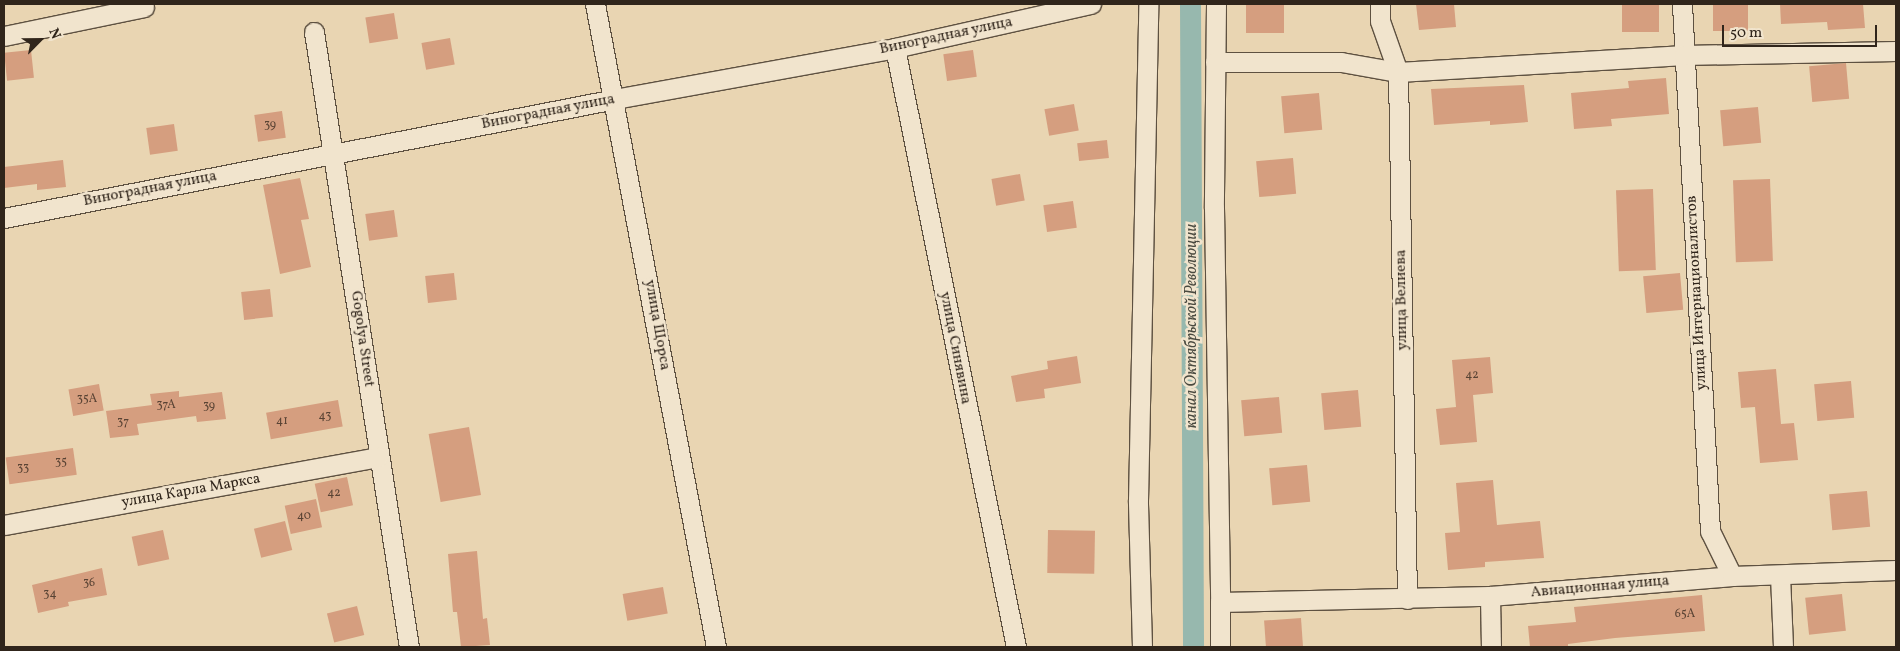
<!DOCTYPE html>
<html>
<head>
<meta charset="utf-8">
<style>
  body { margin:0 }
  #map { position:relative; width:1900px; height:651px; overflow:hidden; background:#e9d5b2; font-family:Vollkorn,serif }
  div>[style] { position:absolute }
  .canal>* { height:21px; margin:-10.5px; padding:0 10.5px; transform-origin:10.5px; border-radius:10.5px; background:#97b8ae }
  .building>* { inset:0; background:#d59e7f; transform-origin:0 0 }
  .roads { filter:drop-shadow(1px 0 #5e5141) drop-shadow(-1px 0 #5e5141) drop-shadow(0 1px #5e5141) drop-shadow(0 -1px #5e5141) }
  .street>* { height:19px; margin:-9.5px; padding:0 9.5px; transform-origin:9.5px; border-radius:9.5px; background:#f1e4cd }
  span { translate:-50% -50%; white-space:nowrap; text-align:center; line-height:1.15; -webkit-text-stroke:5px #f1e4cd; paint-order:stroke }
  .number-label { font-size:12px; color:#594334 }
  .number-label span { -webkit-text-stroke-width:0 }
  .street-label { font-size:15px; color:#30251b }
  .water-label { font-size:16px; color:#4a4a40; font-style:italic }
  .frame { position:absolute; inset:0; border:5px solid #30251b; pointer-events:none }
  .north { position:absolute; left:15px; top:15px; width:50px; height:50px; -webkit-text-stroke:4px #f1e4cd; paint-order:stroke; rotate:67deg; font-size:14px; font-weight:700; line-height:20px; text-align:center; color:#30251b }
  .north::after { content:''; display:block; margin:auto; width:18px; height:22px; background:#30251b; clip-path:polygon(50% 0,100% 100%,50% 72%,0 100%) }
  .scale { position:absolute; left:1722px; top:25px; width:155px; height:22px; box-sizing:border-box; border:2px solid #30251b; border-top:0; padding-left:6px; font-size:15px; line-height:18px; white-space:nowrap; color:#30251b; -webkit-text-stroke:4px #f1e4cd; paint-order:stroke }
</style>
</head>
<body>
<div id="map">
  <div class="canal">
    <div style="left:1190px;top:4px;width:643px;rotate:89.73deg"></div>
  </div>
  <div class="building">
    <div style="left:1246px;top:4px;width:38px;height:29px"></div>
    <div style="clip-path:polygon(1416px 4px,1454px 4px,1456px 27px,1419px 30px)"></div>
    <div style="left:1622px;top:4px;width:37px;height:28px"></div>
    <div style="left:1713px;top:4px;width:35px;height:27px"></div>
    <div style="clip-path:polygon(1780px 4px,1863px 4px,1865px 28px,1828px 30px,1827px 22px,1781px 24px)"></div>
    <div style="left:394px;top:13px;width:26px;height:29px;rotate:81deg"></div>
    <div style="left:450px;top:38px;width:27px;height:29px;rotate:80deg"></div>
    <div style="left:31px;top:50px;width:28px;height:27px;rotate:84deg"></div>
    <div style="left:973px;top:50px;width:27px;height:30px;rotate:82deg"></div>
    <div style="left:1846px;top:63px;width:36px;height:37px;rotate:85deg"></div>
    <div style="clip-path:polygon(1666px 78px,1669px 114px,1611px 119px,1612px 126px,1574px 129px,1571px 93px,1629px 88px,1628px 81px)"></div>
    <div style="clip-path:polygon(1524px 85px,1528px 122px,1490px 125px,1490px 121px,1434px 125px,1431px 89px)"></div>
    <div style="left:1319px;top:93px;width:37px;height:38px;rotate:85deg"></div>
    <div style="left:1074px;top:104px;width:27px;height:30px;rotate:80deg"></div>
    <div style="left:1758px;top:107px;width:36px;height:38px;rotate:85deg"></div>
    <div style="left:282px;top:111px;width:27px;height:28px;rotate:82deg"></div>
    <div style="left:174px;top:124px;width:27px;height:28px;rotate:82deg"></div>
    <div style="left:1107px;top:140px;width:18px;height:30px;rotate:84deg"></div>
    <div style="left:1293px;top:158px;width:36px;height:37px;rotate:85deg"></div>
    <div style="clip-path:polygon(63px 160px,66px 187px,37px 190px,37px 184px,4px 188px,4px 167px)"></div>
    <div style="left:1020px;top:174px;width:27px;height:29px;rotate:80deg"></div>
    <div style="clip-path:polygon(300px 178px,309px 219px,301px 220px,311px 267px,280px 274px,263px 185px)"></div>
    <div style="left:1770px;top:179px;width:82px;height:37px;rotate:88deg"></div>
    <div style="left:1653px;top:189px;width:81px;height:37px;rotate:88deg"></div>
    <div style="left:1073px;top:201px;width:27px;height:30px;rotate:82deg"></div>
    <div style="left:394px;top:210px;width:27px;height:29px;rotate:82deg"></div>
    <div style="left:454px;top:273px;width:27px;height:29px;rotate:84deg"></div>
    <div style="left:1680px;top:273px;width:37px;height:37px;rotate:85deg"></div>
    <div style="left:270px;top:289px;width:28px;height:29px;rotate:84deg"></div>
    <div style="clip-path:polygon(1077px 356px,1081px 383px,1044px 389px,1045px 398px,1016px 402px,1011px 376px,1048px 369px,1047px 361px)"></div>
    <div style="clip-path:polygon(1490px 357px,1493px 393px,1473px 395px,1477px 442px,1440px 445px,1436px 409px,1456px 407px,1452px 360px)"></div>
    <div style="clip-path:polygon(1776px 369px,1781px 424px,1794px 423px,1798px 460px,1760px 463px,1755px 407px,1741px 408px,1738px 372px)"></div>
    <div style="left:1851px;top:381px;width:37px;height:37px;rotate:85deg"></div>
    <div style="left:99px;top:384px;width:27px;height:31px;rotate:80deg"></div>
    <div style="left:1358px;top:390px;width:37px;height:37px;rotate:85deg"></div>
    <div style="clip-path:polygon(179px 391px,179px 397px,222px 392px,226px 419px,197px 422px,196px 416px,137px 424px,139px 435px,110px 438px,106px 411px,152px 405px,150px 394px)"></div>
    <div style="left:1279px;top:397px;width:36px;height:38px;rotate:85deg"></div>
    <div style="left:338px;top:400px;width:27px;height:73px;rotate:80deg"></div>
    <div style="left:469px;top:427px;width:69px;height:41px;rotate:80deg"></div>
    <div style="left:73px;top:448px;width:27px;height:68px;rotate:82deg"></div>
    <div style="left:1307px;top:465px;width:37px;height:38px;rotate:85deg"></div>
    <div style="left:347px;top:477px;width:29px;height:33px;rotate:78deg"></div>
    <div style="clip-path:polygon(1493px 480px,1497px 525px,1540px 521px,1544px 558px,1485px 562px,1485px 567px,1448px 570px,1445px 533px,1460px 532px,1456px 483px)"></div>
    <div style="left:1867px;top:491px;width:36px;height:38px;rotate:85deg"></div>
    <div style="left:316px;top:499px;width:29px;height:32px;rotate:78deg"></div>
    <div style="left:285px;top:521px;width:30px;height:32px;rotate:76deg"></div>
    <div style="left:163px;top:530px;width:30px;height:32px;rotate:78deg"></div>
    <div style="left:1048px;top:530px;width:47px;height:43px;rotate:1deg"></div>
    <div style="clip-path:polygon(477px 551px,483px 619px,487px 618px,490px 645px,461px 647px,457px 612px,453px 612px,448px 554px)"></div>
    <div style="clip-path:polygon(102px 568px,107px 595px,68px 602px,69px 606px,38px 613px,32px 585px)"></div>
    <div style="left:663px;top:587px;width:27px;height:41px;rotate:80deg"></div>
    <div style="left:1842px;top:594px;width:37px;height:37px;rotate:84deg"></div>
    <div style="clip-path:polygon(1702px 595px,1705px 631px,1615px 638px,1568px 644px,1568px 647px,1530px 647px,1528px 626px,1576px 622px,1574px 607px)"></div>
    <div style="left:357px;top:606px;width:30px;height:31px;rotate:76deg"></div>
    <div style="left:1301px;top:618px;width:29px;height:37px;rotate:86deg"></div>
  </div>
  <div class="roads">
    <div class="street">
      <div style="left:595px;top:4px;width:654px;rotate:79.34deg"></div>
      <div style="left:1216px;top:4px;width:204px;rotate:90.6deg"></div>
      <div style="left:1214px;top:208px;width:394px;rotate:89.1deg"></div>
      <div style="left:1380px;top:4px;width:17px;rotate:90deg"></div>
      <div style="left:1380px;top:21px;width:54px;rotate:70.6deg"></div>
      <div style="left:1398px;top:72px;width:527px;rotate:89.02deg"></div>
      <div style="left:1682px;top:4px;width:528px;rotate:86.96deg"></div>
      <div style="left:1710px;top:531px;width:50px;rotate:63.9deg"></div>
      <div style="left:314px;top:32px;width:622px;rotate:81.22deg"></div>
      <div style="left:4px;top:36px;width:143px;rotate:-11.7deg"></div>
      <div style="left:895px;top:48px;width:611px;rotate:78.58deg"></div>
      <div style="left:1215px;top:62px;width:126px"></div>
      <div style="left:1341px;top:62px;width:58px;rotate:10deg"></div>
      <div style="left:1398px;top:72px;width:287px;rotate:-3.4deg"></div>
      <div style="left:1684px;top:55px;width:212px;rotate:-1.1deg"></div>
      <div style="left:4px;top:218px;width:622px;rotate:-11.02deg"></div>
      <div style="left:615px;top:99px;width:285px;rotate:-10.3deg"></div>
      <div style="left:895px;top:48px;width:201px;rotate:-12.7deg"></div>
      <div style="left:4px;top:525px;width:380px;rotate:-10.3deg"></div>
      <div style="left:1780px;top:575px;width:72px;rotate:87.6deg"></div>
      <div style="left:1490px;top:596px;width:51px;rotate:88.9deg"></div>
      <div style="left:1142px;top:647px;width:147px;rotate:-91.6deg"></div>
      <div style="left:1138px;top:500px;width:496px;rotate:-88.8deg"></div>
      <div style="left:1220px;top:647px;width:45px;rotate:-90deg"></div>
      <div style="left:1220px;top:602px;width:270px;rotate:-1.3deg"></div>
      <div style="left:1490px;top:596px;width:243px;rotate:-4.7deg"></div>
      <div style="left:1732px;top:576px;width:164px;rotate:-2.1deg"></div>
    </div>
  </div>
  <div class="number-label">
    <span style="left:270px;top:126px">39</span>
    <span style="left:1472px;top:376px">42</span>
    <span style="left:87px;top:400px">35А</span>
    <span style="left:166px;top:406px">37А</span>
    <span style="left:209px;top:407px">39</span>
    <span style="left:325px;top:417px">43</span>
    <span style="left:282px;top:422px">41</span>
    <span style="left:123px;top:423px">37</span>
    <span style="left:61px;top:463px">35</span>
    <span style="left:23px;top:469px">33</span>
    <span style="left:334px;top:494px">42</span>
    <span style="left:304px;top:517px">40</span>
    <span style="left:89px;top:584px">36</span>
    <span style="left:50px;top:595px">34</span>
    <span style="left:1685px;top:615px">65А</span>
  </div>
  <div class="street-label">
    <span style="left:946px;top:36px;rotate:-12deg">Виноградная улица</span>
    <span style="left:548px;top:112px;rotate:-11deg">Виноградная улица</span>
    <span style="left:150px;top:189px;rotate:-11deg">Виноградная улица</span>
    <span style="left:1697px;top:293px;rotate:-93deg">улица Интернационалистов</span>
    <span style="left:1402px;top:300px;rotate:-91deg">улица Велиева</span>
    <span style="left:657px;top:325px;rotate:80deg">улица Щорса</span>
    <span style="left:362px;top:339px;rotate:82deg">Gogolya Street</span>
    <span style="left:955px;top:348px;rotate:79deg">улица Синявина</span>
    <span style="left:191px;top:491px;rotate:-10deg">улица Карла Маркса</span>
    <span style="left:1600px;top:587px;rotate:-5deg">Авиационная улица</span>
  </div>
  <div class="water-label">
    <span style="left:1192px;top:326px;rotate:-90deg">канал Октябрьской Революции</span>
  </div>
  <div class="frame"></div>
  <div class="north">N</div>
  <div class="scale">50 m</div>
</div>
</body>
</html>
